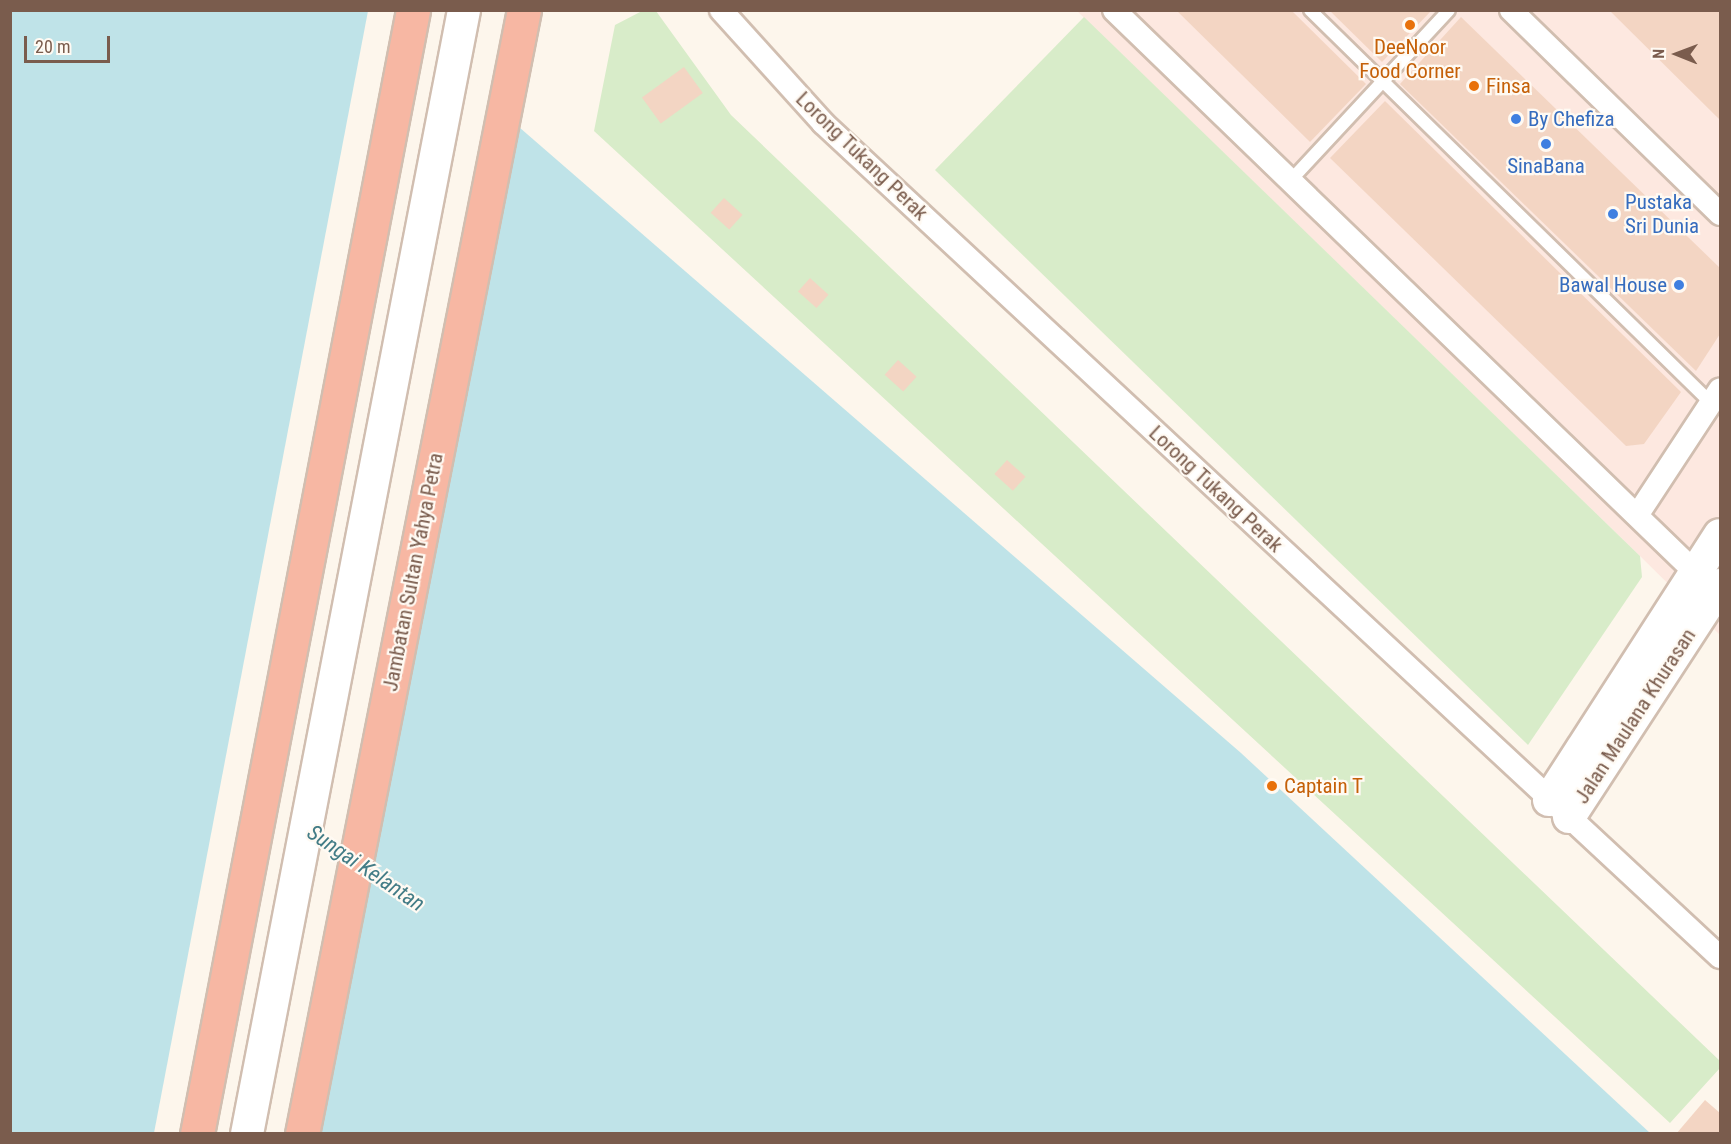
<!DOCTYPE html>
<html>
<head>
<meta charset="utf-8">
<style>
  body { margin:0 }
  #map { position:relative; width:1731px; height:1144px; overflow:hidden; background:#fdf6ec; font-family:"Roboto Condensed",sans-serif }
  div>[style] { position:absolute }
  .commercial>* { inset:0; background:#fde8e0 }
  .green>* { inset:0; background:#d8ecc9 }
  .water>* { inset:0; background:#bfe3e8 }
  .pier>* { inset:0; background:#fdf6ec }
  .building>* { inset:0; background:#f3d5c3; transform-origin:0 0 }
  .roads { filter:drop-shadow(2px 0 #d1beb0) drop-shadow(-2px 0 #d1beb0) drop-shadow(0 2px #d1beb0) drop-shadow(0 -2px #d1beb0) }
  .lane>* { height:12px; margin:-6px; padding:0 6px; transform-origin:6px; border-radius:6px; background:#fff }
  .street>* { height:22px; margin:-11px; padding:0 11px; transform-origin:11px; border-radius:11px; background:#fff }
  .secondary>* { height:32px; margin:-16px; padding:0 16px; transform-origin:16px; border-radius:16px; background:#fff }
  .highway>* { height:33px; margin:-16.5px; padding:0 16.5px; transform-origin:16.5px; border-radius:16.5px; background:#f7b7a3 }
  .dots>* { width:16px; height:16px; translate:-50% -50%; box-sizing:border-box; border:3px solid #fffaf3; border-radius:50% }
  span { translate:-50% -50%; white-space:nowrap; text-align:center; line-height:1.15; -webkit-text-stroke:4.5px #fffaf3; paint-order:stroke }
  .food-label { font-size:21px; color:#c56008 }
  .left { translate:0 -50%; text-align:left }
  .shop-label { font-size:21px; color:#366cbe }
  .right { translate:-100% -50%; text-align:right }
  .street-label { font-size:21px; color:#7a5c4d }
  .water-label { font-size:22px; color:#437c86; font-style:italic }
  .frame { position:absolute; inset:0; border:12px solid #7a5c4d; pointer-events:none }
  .north { position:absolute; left:1647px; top:24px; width:60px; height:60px; -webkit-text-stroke:4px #fffaf3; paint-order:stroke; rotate:271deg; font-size:16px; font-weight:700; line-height:24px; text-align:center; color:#7a5c4d }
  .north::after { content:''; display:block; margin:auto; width:21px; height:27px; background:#7a5c4d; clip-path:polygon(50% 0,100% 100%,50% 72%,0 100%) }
  .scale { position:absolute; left:24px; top:36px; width:86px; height:27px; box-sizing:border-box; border:3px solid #7a5c4d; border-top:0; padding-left:8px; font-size:18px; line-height:21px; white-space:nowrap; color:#7a5c4d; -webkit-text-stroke:4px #fffaf3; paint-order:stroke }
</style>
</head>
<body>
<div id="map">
  <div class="commercial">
    <div style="clip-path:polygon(1077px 11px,1720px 11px,1720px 635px,1640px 556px)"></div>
  </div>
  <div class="green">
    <div style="clip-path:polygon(642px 11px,656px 11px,731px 115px,1720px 1061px,1720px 1068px,1670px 1123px,594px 131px,615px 25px)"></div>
    <div style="clip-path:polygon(1084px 17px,1640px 556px,1642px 577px,1528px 745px,935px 170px)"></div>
  </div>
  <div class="water">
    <div style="clip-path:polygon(10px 11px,385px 11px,1241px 753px,1650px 1133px,11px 1133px)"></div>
  </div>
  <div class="pier">
    <div style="clip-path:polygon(390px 10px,518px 121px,313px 1134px,154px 1133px,368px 11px)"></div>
  </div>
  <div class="building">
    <div style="clip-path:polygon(1176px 10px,1291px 10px,1366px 84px,1310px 142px)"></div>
    <div style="clip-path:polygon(1329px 10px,1432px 10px,1382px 62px)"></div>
    <div style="clip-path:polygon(1609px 10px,1720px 10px,1720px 120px)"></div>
    <div style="clip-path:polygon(1461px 17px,1720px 268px,1720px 334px,1696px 371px,1400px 84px)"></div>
    <div style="left:684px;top:67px;width:32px;height:52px;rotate:54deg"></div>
    <div style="clip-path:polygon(1385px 101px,1681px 392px,1644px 444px,1626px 446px,1330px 158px)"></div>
    <div style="left:724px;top:198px;width:25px;height:20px;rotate:42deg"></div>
    <div style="left:810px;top:278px;width:25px;height:18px;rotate:42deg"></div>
    <div style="left:898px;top:360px;width:25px;height:20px;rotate:42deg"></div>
    <div style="left:1007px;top:460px;width:25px;height:19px;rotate:42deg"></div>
    <div style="clip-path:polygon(1705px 1100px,1720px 1113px,1720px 1134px,1676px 1134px)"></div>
  </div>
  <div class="roads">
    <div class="lane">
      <div style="left:1310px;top:10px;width:561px;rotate:44.42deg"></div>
      <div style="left:1291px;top:180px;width:232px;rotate:-47.1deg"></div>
    </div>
    <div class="street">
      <div style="left:721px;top:10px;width:152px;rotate:47.9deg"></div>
      <div style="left:823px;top:123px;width:1225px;rotate:42.92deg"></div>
      <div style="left:1114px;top:10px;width:810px;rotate:44.05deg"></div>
      <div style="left:1511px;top:10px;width:292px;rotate:44.3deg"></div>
      <div style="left:1638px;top:514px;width:149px;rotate:-56.7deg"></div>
    </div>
    <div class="secondary">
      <div style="left:1549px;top:800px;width:315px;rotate:-57.2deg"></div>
      <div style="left:1569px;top:817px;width:277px;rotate:-56.9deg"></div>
      <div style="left:247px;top:1134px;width:1145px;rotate:-79.07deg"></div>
    </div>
    <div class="highway">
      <div style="left:197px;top:1134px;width:1145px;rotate:-79.12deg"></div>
      <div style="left:302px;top:1134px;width:1146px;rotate:-78.83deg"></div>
    </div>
  </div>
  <div class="dots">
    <div style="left:1410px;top:25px;background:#e8710a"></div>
    <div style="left:1474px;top:86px;background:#e8710a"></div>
    <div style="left:1516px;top:119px;background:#3f7fe0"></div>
    <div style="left:1546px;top:144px;background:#3f7fe0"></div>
    <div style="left:1613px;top:214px;background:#3f7fe0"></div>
    <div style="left:1679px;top:285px;background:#3f7fe0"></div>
    <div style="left:1272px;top:786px;background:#e8710a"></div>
  </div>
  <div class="food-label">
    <span style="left:1410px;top:59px">DeeNoor<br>Food Corner</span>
    <span class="left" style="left:1486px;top:86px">Finsa</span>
    <span class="left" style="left:1284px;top:786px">Captain T</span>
  </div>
  <div class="shop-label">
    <span class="left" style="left:1528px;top:119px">By Chefiza</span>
    <span style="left:1546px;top:166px">SinaBana</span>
    <span class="left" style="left:1625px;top:214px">Pustaka<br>Sri Dunia</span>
    <span class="right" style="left:1667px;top:285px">Bawal House</span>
  </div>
  <div class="street-label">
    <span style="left:862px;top:156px;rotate:44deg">Lorong Tukang Perak</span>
    <span style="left:1216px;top:489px;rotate:43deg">Lorong Tukang Perak</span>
    <span style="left:413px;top:572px;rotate:-79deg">Jambatan Sultan Yahya Petra</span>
    <span style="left:1635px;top:716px;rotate:-57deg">Jalan Maulana Khurasan</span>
  </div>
  <div class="water-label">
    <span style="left:366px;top:868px;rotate:34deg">Sungai Kelantan</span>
  </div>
  <div class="frame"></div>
  <div class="north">N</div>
  <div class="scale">20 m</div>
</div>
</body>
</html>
